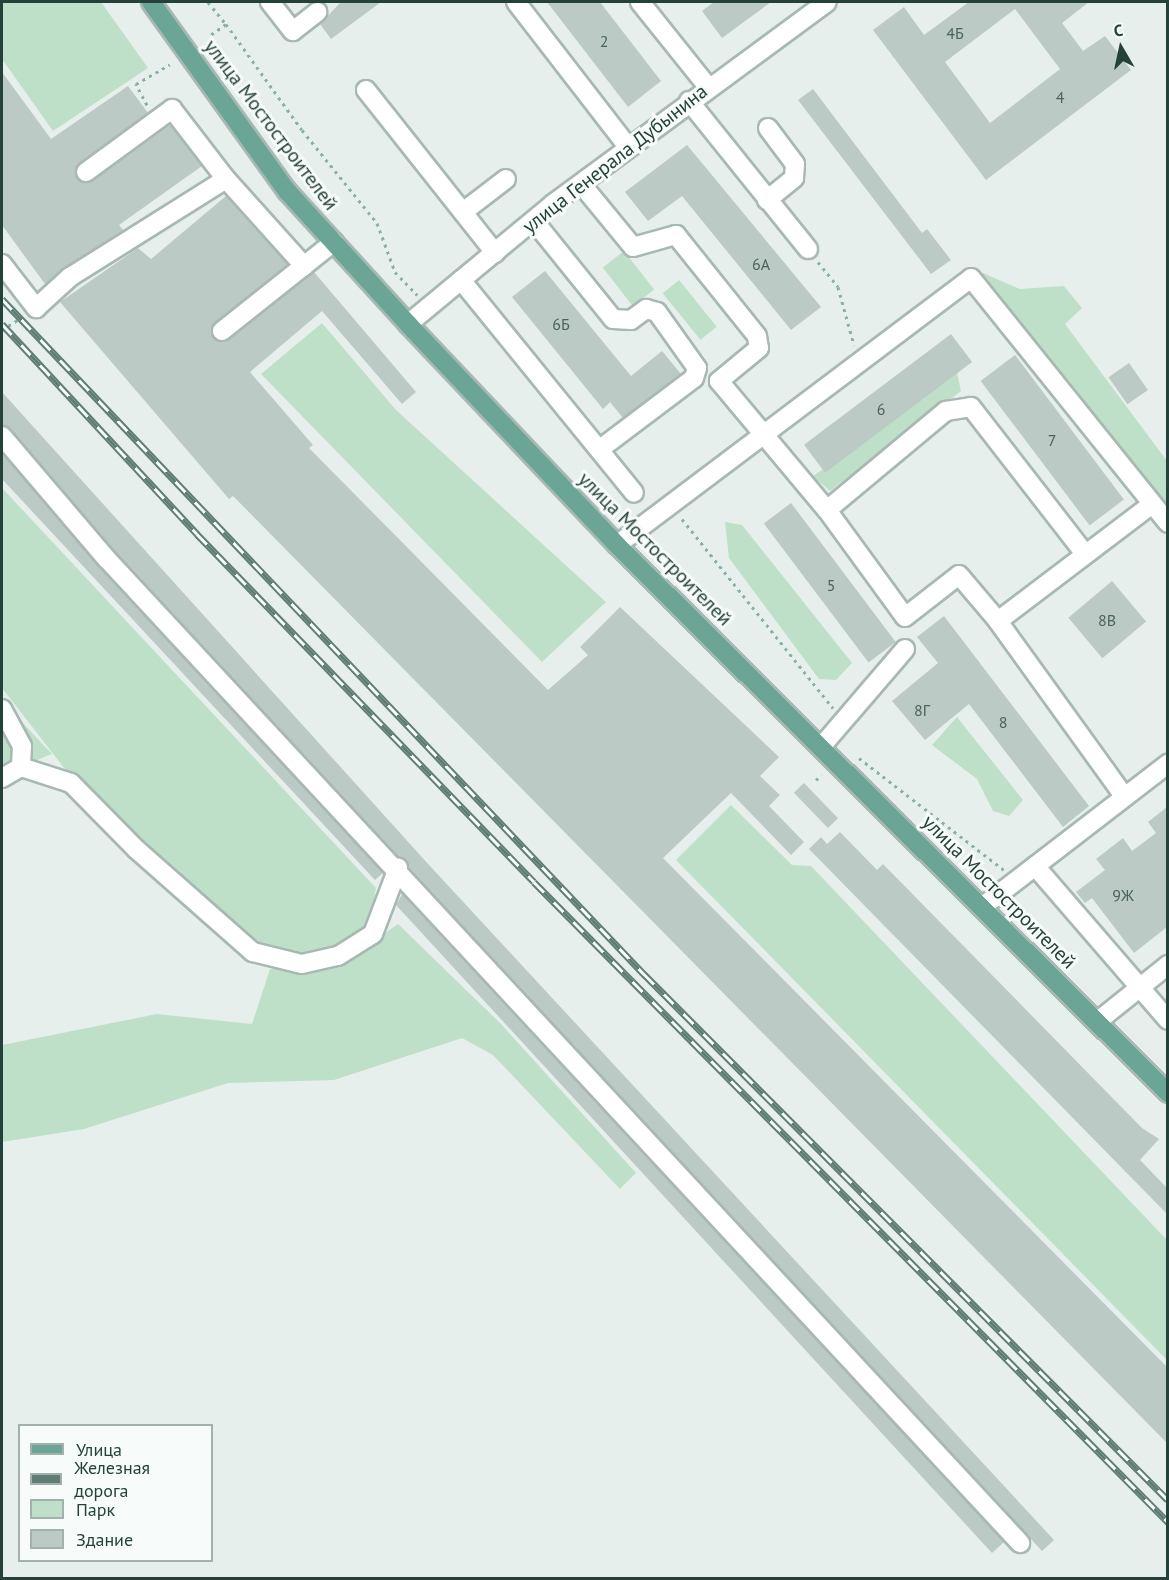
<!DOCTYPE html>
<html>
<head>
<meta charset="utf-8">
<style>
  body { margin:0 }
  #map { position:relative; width:1169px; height:1580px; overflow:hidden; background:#e6efeb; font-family:"PT Sans",sans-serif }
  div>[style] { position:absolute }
  .green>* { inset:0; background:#bfe0c8; transform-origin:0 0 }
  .building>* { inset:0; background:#bbcac4; transform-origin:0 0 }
  .path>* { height:3px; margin-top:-1.5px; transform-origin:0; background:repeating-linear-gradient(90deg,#86b3a5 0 3px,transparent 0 7.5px) }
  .roads { filter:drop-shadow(2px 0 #a8b8b2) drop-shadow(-2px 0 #a8b8b2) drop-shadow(0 2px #a8b8b2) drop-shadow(0 -2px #a8b8b2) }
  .minor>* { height:18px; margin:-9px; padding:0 9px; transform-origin:9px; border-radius:9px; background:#fff }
  .major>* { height:18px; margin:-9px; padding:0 9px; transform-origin:9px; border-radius:9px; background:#6aa596 }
  .rail>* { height:7px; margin-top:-3.5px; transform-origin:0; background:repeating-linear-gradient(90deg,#f7fbf9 0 14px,#5f7d75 0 28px); box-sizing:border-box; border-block:2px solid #5f7d75 }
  span { translate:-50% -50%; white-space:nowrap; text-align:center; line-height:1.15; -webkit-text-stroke:6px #f7fbf9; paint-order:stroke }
  .number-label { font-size:16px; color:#4a645c }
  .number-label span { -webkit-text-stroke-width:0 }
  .street-label { font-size:20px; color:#24423a }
  .frame { position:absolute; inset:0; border:3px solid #24423a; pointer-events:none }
  .legend { position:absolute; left:18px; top:1424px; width:195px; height:138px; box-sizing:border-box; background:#f7fbf9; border:2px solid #a3b1ad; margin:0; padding:8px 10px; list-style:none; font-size:18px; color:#24423a }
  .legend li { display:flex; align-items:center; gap:12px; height:30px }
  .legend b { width:30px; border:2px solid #a3b1ad }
  .north { position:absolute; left:1091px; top:18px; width:60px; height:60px; -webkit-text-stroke:4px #f7fbf9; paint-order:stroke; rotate:351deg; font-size:16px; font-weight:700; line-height:24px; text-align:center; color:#24423a }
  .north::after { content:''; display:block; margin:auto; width:21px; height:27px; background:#24423a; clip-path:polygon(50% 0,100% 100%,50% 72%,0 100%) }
</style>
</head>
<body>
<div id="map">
  <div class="green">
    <div style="clip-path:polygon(2px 2px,101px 2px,148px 68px,53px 131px,2px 59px)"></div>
    <div style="left:624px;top:251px;width:49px;height:27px;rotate:52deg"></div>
    <div style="clip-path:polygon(983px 273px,1020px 289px,1064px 286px,1082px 308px,1065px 324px,1167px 461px,1167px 515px,974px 279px)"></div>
    <div style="left:679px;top:280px;width:60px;height:21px;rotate:51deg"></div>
    <div style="clip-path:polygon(322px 323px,396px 410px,606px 602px,542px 662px,261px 374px)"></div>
    <div style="clip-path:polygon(957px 373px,961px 391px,830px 491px,813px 476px)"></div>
    <div style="clip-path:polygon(2px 488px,376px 888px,367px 940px,293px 967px,177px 880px,75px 782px,2px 688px)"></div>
    <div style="clip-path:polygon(725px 522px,742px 525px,852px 663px,836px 680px,819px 679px,729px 558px)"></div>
    <div style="clip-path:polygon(2px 701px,52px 754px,2px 774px)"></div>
    <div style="clip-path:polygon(957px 717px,1023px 800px,1009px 816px,993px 811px,977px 779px,932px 745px)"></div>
    <div style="clip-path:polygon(731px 805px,792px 865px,811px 866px,1167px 1240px,1167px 1360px,676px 860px)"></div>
    <div style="clip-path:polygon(398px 924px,501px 1024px,636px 1173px,620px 1189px,493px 1055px,462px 1038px,334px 1080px,228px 1083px,84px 1129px,2px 1142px,2px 1045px,157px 1014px,252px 1024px,270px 969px,334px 968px)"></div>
  </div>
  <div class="building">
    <div style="clip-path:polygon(341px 2px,381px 2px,331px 39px,320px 24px)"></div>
    <div style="clip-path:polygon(547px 2px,600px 2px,661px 81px,628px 107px)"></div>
    <div style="clip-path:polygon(714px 2px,771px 2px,722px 38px,702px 11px)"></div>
    <div style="clip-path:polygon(evenodd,969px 2px,1089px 2px,1062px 23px,1083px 51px,1105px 36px,1131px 70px,986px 180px,873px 30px,904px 7px,924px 35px,969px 2px,1015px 9px,1060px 69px,990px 123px,945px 62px,1015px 9px)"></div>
    <div style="clip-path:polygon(2px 72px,51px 139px,128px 86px,148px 113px,79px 163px,75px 174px,81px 182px,93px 181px,170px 125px,202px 166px,119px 225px,123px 230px,45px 284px,2px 225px)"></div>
    <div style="clip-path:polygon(813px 89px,922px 233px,927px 229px,951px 260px,931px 274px,798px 100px)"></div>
    <div style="clip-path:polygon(687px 145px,821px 307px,791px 330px,682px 196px,648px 221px,625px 192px)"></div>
    <div style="clip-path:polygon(226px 196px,288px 265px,215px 322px,213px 338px,229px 340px,314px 272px,416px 392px,402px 404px,322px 311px,250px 372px,313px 445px,309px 448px,548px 690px,588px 655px,580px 647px,620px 607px,779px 757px,760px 776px,780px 795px,769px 806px,804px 842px,791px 855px,731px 793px,663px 858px,1167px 1367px,1167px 1443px,233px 496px,229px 499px,60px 302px,138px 248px,151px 259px)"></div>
    <div style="clip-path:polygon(545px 271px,631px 376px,662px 351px,681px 374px,623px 418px,610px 402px,603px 409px,512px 297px)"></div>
    <div style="left:951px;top:334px;width:35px;height:184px;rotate:53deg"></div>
    <div style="left:1015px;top:355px;width:181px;height:43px;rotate:53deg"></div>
    <div style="left:1129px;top:363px;width:33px;height:25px;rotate:55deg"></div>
    <div style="clip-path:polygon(2px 392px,429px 865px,1054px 1540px,1042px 1551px,114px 551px,11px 429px,2px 425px)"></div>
    <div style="clip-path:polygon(2px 453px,98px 566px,383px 873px,375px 880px,2px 479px)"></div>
    <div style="left:791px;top:503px;width:174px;height:34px;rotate:53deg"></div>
    <div style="left:1112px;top:581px;width:53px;height:57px;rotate:50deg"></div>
    <div style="clip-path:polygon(944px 616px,1089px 806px,1063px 827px,969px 704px,925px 740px,892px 701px,938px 663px,917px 637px)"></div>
    <div style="left:804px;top:783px;width:49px;height:14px;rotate:46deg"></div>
    <div style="clip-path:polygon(1167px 807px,1167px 927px,1134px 953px,1092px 898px,1085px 903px,1076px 892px,1105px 870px,1096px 859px,1123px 838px,1132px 851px,1156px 833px,1148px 822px)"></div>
    <div style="clip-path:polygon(840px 832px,877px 870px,883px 864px,1142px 1128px,1159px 1139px,1140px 1160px,1167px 1188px,1167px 1214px,809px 849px,821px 837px,827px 844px)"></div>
    <div style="clip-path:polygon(402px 894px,1004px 1542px,992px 1553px,396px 905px)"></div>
  </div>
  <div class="path">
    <div style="left:208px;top:2px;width:28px;rotate:51deg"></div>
    <div style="left:226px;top:24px;width:19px;rotate:145deg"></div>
    <div style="left:226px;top:24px;width:130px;rotate:54.4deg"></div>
    <div style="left:302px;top:130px;width:119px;rotate:51.1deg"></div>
    <div style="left:377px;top:223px;width:52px;rotate:69.8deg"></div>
    <div style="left:395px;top:272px;width:32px;rotate:46deg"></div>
    <div style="left:147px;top:105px;width:24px;rotate:-118deg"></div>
    <div style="left:136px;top:84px;width:39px;rotate:-30deg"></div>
    <div style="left:818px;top:262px;width:32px;rotate:51deg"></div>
    <div style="left:838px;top:287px;width:60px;rotate:74.6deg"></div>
    <div style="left:2px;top:330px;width:24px;rotate:-33deg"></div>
    <div style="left:682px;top:519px;width:242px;rotate:51.4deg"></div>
    <div style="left:859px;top:758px;width:183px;rotate:37.7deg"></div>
    <div style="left:816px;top:780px;width:8px;rotate:-45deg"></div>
  </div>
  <div class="roads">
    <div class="minor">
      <div style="left:270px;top:2px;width:37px;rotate:52deg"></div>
      <div style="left:293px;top:31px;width:31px;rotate:-38deg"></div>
      <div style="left:516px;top:2px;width:183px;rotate:52.3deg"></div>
      <div style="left:640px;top:2px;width:109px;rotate:51.3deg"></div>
      <div style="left:366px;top:90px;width:208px;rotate:51.6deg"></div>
      <div style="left:689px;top:101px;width:190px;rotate:51.2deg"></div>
      <div style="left:86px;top:172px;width:107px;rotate:-36.2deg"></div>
      <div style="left:172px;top:109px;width:88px;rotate:52.4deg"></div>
      <div style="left:582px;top:185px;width:80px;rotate:50.6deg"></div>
      <div style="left:633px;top:247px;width:45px;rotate:-15.6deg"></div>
      <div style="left:676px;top:235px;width:129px;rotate:51.3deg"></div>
      <div style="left:757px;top:336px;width:12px;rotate:81deg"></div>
      <div style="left:759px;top:348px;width:52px;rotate:140.5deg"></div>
      <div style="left:719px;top:381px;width:168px;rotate:50.1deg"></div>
      <div style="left:827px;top:510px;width:155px;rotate:-39.8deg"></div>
      <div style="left:946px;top:411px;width:25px;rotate:-9deg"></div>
      <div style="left:971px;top:407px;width:186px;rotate:52.2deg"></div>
      <div style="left:767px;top:200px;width:35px;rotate:-39deg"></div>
      <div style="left:794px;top:178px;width:14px;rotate:-86deg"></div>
      <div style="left:795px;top:164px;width:45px;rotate:-126.9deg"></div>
      <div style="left:463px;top:212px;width:54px;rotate:-37.5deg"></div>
      <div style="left:534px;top:221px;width:126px;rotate:51.1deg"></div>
      <div style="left:613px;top:319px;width:18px;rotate:3deg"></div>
      <div style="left:631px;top:320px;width:19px;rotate:-36deg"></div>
      <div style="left:646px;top:309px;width:11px;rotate:15deg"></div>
      <div style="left:657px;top:312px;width:69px;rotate:54.5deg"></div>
      <div style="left:697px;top:368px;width:10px;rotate:107deg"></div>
      <div style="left:694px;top:378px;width:118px;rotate:142.9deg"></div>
      <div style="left:2px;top:264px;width:56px;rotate:52.3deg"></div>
      <div style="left:36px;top:308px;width:46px;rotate:-42.4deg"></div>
      <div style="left:70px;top:277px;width:184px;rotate:-32.1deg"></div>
      <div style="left:226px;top:179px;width:117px;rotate:48.1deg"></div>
      <div style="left:461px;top:280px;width:274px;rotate:50.9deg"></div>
      <div style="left:408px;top:324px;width:188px;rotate:-39.6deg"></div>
      <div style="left:553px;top:204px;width:340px;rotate:-36.4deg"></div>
      <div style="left:222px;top:331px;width:143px;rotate:-38.5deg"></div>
      <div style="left:2px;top:436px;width:160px;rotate:49.6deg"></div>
      <div style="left:106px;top:558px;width:1344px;rotate:47.14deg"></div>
      <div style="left:827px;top:510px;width:132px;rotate:53.9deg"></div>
      <div style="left:905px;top:617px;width:68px;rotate:-37.9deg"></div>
      <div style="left:959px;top:575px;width:60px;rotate:49.7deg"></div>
      <div style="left:617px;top:545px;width:443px;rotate:-37deg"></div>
      <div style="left:971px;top:278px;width:314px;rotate:51.2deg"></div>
      <div style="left:2px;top:709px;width:42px;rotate:61.6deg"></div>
      <div style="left:22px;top:746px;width:21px;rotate:93deg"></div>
      <div style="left:21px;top:767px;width:22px;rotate:150deg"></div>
      <div style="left:821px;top:747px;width:129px;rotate:-49.4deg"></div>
      <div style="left:21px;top:767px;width:52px;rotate:17.7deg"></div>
      <div style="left:71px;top:783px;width:93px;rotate:45.4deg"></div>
      <div style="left:136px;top:849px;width:156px;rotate:41.4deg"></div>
      <div style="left:253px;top:952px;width:50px;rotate:13.8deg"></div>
      <div style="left:302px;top:964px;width:37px;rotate:-13deg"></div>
      <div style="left:338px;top:956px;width:41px;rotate:-32.2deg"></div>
      <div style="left:373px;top:934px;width:71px;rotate:-69.3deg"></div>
      <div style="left:1124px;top:796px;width:216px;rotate:-125.8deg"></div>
      <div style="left:998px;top:621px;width:193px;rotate:-37.2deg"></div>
      <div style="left:1035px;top:866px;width:203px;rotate:49.2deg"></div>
      <div style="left:982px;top:907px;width:235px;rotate:-37.6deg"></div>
      <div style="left:1098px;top:1021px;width:90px;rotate:-38.7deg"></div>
    </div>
    <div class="major">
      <div style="left:151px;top:2px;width:233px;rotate:54.3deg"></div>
      <div style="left:287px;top:191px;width:180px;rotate:47.7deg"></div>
      <div style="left:408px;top:324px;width:304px;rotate:46.6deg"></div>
      <div style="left:617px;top:545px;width:777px;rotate:44.84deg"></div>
    </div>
  </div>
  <div class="rail">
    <div style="left:2px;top:299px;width:932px;rotate:46.44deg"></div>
    <div style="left:644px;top:974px;width:742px;rotate:45.11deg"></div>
    <div style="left:2px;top:324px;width:287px;rotate:47.1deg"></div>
    <div style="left:197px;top:534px;width:484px;rotate:45.9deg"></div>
    <div style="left:534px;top:882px;width:901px;rotate:45.27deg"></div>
  </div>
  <div class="number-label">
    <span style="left:955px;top:33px">4Б</span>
    <span style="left:604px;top:41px">2</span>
    <span style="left:1060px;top:97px">4</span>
    <span style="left:761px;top:264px">6А</span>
    <span style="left:561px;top:324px">6Б</span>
    <span style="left:881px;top:409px">6</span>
    <span style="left:1052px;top:440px">7</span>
    <span style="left:831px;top:585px">5</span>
    <span style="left:1107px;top:620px">8В</span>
    <span style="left:922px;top:710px">8Г</span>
    <span style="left:1003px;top:722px">8</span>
    <span style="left:1123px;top:895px">9Ж</span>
  </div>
  <div class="street-label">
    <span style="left:271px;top:125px;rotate:53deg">улица Мостостроителей</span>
    <span style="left:615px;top:159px;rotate:-38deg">улица Генерала Дубынина</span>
    <span style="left:655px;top:549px;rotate:45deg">улица Мостостроителей</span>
    <span style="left:999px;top:892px;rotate:45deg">улица Мостостроителей</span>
  </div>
  <div class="frame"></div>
  <ul class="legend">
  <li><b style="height:8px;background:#6aa596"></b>Улица</li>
  <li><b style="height:8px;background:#5f7d75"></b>Железная дорога</li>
  <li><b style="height:16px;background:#bfe0c8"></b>Парк</li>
  <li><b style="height:16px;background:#bbcac4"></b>Здание</li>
  </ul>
  <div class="north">С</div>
</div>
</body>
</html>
